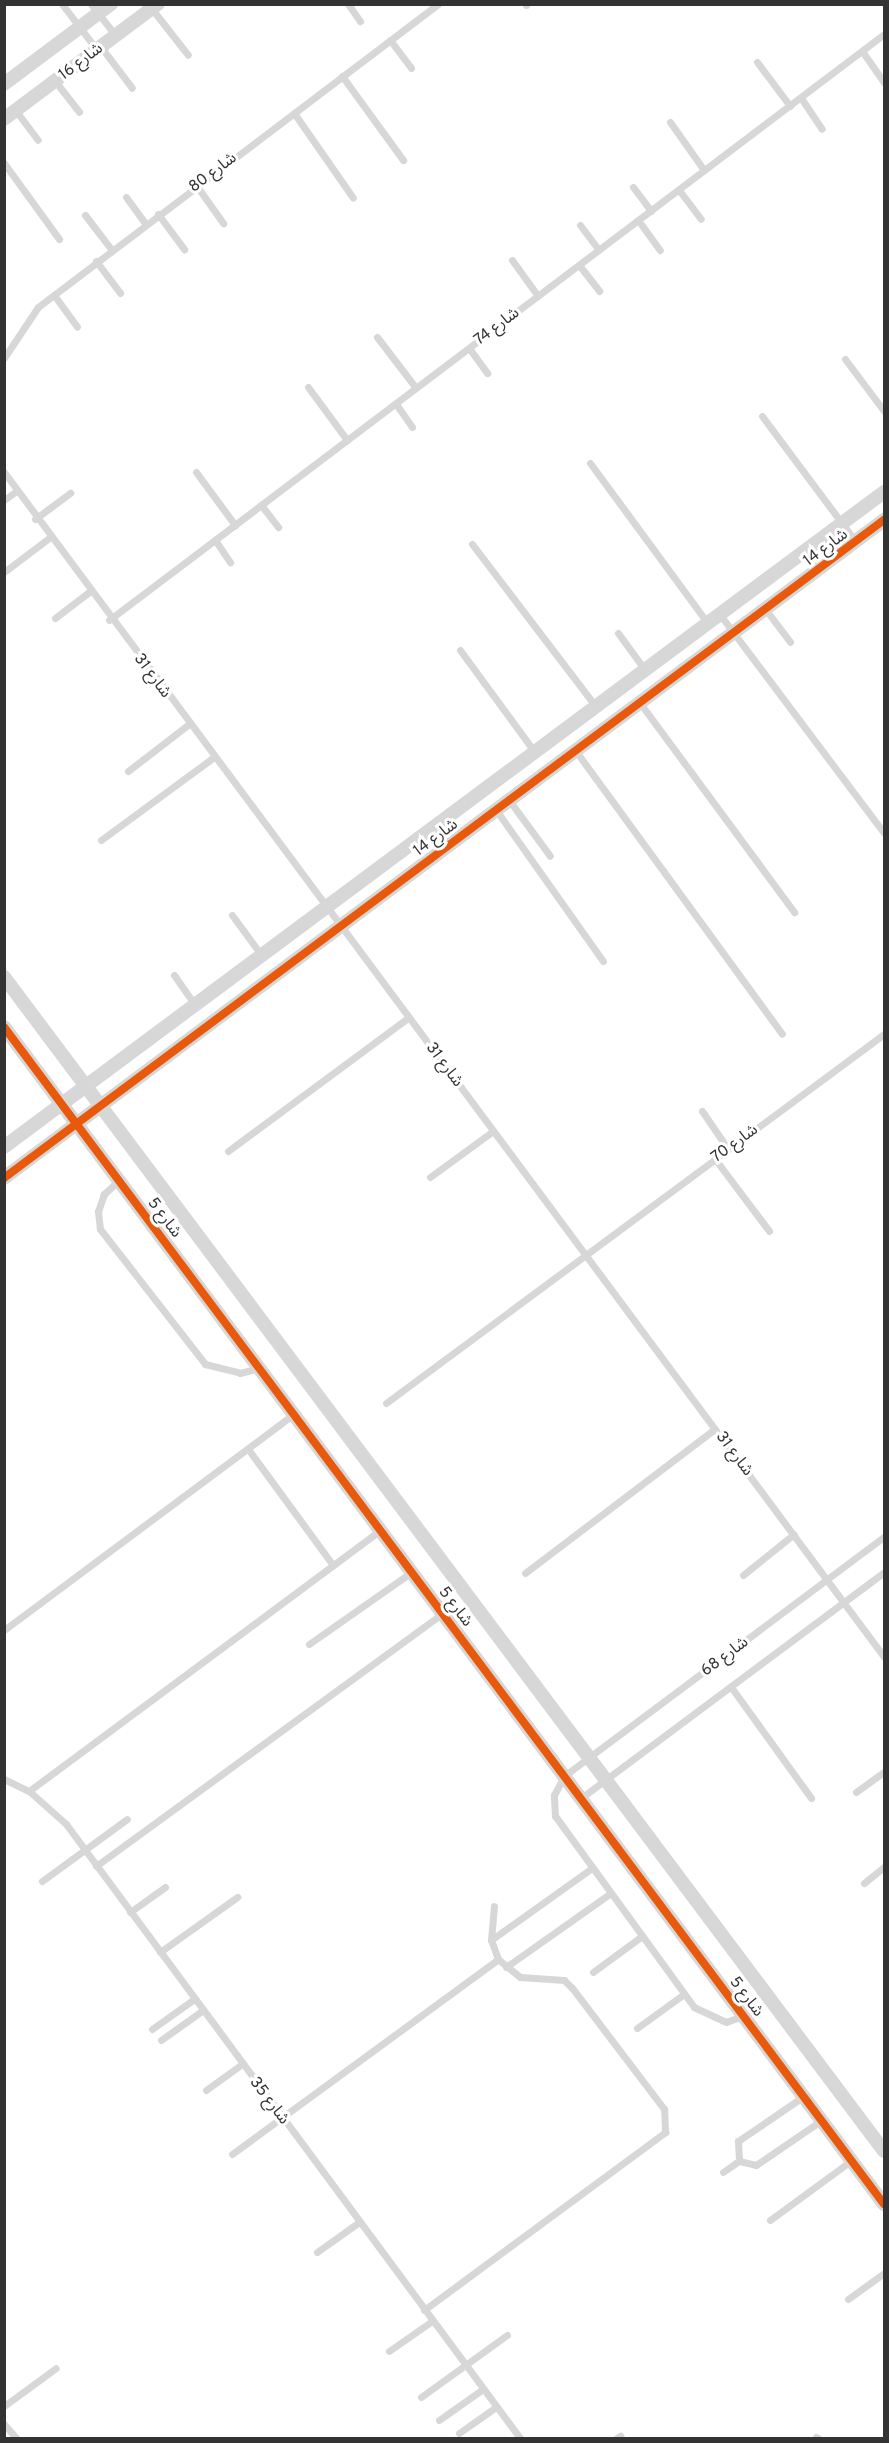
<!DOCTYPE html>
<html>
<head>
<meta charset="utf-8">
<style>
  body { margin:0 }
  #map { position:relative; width:889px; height:2443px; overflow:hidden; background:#fff; font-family:Overpass,"Noto Sans Arabic",sans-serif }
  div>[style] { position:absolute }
  .service>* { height:7px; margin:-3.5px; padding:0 3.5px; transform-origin:3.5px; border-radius:3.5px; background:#d7d7d7 }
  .minor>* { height:14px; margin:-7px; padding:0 7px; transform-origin:7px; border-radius:7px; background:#d7d7d7 }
  .cycleway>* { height:8px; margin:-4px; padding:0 4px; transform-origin:4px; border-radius:4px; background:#e8590c }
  span { translate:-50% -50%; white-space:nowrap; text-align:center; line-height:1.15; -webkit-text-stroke:6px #fff; paint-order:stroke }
  .street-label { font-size:16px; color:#333 }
  .frame { position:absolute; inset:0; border:6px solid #333; pointer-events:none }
</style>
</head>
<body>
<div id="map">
  <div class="service">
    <div style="left:62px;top:4px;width:58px;rotate:52.7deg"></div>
    <div style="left:91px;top:4px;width:41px;rotate:52deg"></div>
    <div style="left:348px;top:4px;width:21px;rotate:55deg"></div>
    <div style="left:526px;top:4px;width:1px;rotate:90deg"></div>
    <div style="left:152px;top:9px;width:58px;rotate:52deg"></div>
    <div style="left:390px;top:40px;width:35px;rotate:53deg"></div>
    <div style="left:101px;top:47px;width:51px;rotate:52.9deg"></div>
    <div style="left:862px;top:51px;width:38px;rotate:55deg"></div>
    <div style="left:757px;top:62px;width:55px;rotate:53.1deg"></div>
    <div style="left:342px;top:76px;width:104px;rotate:54deg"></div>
    <div style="left:55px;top:81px;width:39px;rotate:52deg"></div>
    <div style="left:801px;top:98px;width:37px;rotate:56deg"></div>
    <div style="left:16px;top:111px;width:36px;rotate:53deg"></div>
    <div style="left:294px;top:113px;width:103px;rotate:55.2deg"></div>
    <div style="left:670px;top:122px;width:59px;rotate:54.7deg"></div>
    <div style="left:4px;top:163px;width:94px;rotate:54.1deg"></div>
    <div style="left:196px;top:185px;width:47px;rotate:54.6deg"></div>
    <div style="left:633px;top:187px;width:30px;rotate:53deg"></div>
    <div style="left:679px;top:190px;width:36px;rotate:53deg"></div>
    <div style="left:126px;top:197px;width:32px;rotate:54deg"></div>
    <div style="left:158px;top:214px;width:44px;rotate:53.4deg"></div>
    <div style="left:85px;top:215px;width:43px;rotate:52.6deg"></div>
    <div style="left:638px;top:220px;width:37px;rotate:54deg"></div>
    <div style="left:580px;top:225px;width:31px;rotate:53deg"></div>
    <div style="left:512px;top:260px;width:44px;rotate:54.2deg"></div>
    <div style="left:96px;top:261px;width:40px;rotate:53deg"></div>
    <div style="left:579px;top:265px;width:33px;rotate:52deg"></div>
    <div style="left:54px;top:295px;width:39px;rotate:54deg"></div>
    <div style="left:377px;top:337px;width:64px;rotate:52.6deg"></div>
    <div style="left:469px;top:348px;width:31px;rotate:54deg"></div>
    <div style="left:4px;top:358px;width:61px;rotate:-56.3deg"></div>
    <div style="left:38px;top:307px;width:502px;rotate:-37.14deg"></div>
    <div style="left:845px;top:359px;width:65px;rotate:53.1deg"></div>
    <div style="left:308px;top:387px;width:66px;rotate:53.7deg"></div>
    <div style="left:396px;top:404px;width:28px;rotate:55deg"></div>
    <div style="left:762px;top:416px;width:157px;rotate:53.3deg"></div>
    <div style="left:590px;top:463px;width:201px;rotate:53.7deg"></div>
    <div style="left:4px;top:472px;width:1476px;rotate:53.4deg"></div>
    <div style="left:196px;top:472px;width:66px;rotate:53.7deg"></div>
    <div style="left:4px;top:500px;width:14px;rotate:-36deg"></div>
    <div style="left:261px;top:505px;width:28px;rotate:52deg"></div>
    <div style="left:35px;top:519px;width:44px;rotate:-36.6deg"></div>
    <div style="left:215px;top:540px;width:27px;rotate:56deg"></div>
    <div style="left:472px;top:544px;width:205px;rotate:52.7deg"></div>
    <div style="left:4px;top:572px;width:56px;rotate:-37.1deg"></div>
    <div style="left:766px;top:610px;width:40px;rotate:53deg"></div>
    <div style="left:721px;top:616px;width:271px;rotate:53.1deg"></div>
    <div style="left:55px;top:618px;width:43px;rotate:-37.4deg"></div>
    <div style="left:109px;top:620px;width:972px;rotate:-37.09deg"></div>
    <div style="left:618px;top:633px;width:46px;rotate:53.9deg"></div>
    <div style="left:460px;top:650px;width:125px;rotate:53.8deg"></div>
    <div style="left:640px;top:703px;width:260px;rotate:53.6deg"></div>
    <div style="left:575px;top:750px;width:351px;rotate:53.9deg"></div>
    <div style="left:128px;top:771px;width:77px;rotate:-37.6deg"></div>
    <div style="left:509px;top:800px;width:69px;rotate:53.8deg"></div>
    <div style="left:496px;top:810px;width:185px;rotate:54.7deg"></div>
    <div style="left:101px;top:840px;width:140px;rotate:-36.3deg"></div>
    <div style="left:232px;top:915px;width:51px;rotate:53.8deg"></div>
    <div style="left:174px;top:975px;width:37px;rotate:55deg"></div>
    <div style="left:702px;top:1111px;width:46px;rotate:55.6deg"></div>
    <div style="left:228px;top:1151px;width:225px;rotate:-36.5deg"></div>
    <div style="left:715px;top:1159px;width:90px;rotate:53.1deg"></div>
    <div style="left:430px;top:1177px;width:78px;rotate:-36.1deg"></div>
    <div style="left:119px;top:1180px;width:21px;rotate:137deg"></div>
    <div style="left:104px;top:1194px;width:18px;rotate:109deg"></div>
    <div style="left:98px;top:1211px;width:18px;rotate:84deg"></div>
    <div style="left:100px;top:1229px;width:171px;rotate:52.1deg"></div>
    <div style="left:205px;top:1364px;width:36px;rotate:14deg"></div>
    <div style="left:240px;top:1373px;width:20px;rotate:-15deg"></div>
    <div style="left:386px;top:1403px;width:620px;rotate:-36.54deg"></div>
    <div style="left:248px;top:1449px;width:144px;rotate:53.8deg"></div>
    <div style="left:525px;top:1573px;width:238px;rotate:-37.2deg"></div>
    <div style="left:743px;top:1575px;width:65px;rotate:-38.8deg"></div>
    <div style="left:4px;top:1630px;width:362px;rotate:-36.7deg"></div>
    <div style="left:309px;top:1644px;width:126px;rotate:-35deg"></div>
    <div style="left:731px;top:1687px;width:137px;rotate:54.2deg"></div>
    <div style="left:4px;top:1779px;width:28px;rotate:26deg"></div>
    <div style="left:29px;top:1791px;width:50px;rotate:41.7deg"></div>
    <div style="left:66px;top:1824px;width:764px;rotate:53.52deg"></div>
    <div style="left:29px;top:1791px;width:438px;rotate:-36.6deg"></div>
    <div style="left:856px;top:1792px;width:34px;rotate:-36deg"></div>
    <div style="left:581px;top:1798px;width:378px;rotate:-36.7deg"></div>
    <div style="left:96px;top:1866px;width:429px;rotate:-36.1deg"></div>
    <div style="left:42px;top:1881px;width:105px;rotate:-36.1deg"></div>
    <div style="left:864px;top:1883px;width:26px;rotate:-39deg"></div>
    <div style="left:130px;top:1912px;width:43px;rotate:-35.5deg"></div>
    <div style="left:491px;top:1940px;width:124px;rotate:-35.5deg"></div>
    <div style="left:160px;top:1952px;width:95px;rotate:-35.5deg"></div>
    <div style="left:506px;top:1967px;width:128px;rotate:-35.2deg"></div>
    <div style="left:593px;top:1972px;width:61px;rotate:-36.3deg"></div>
    <div style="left:743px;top:2016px;width:18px;rotate:161deg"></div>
    <div style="left:726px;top:2022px;width:35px;rotate:-155deg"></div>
    <div style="left:694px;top:2007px;width:236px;rotate:-126deg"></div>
    <div style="left:555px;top:1816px;width:21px;rotate:-93deg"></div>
    <div style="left:554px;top:1795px;width:21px;rotate:-62deg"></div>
    <div style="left:564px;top:1776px;width:399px;rotate:-36.8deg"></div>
    <div style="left:637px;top:2028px;width:58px;rotate:-35.9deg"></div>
    <div style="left:152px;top:2029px;width:52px;rotate:-35.5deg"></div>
    <div style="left:161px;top:2040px;width:52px;rotate:-35.5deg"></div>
    <div style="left:206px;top:2090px;width:44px;rotate:-35.8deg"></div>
    <div style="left:804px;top:2096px;width:80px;rotate:145.7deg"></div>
    <div style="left:738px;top:2141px;width:20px;rotate:87deg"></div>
    <div style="left:739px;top:2161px;width:17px;rotate:13deg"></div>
    <div style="left:756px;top:2165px;width:80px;rotate:-34.3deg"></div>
    <div style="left:232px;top:2154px;width:330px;rotate:-36.2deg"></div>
    <div style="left:723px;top:2172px;width:19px;rotate:-35deg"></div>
    <div style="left:770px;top:2220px;width:102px;rotate:-36.2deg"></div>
    <div style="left:317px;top:2252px;width:52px;rotate:-35.5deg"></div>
    <div style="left:848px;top:2299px;width:44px;rotate:-35.8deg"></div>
    <div style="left:424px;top:2310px;width:300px;rotate:-36.4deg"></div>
    <div style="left:665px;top:2132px;width:23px;rotate:-92deg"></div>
    <div style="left:664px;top:2109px;width:152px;rotate:-127.2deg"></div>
    <div style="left:572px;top:1988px;width:11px;rotate:-135deg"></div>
    <div style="left:564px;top:1980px;width:44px;rotate:-176.1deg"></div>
    <div style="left:520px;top:1977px;width:28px;rotate:-141deg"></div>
    <div style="left:498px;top:1959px;width:20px;rotate:-110deg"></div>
    <div style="left:491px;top:1940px;width:34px;rotate:-85deg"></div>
    <div style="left:389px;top:2351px;width:52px;rotate:-34.9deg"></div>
    <div style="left:421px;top:2397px;width:106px;rotate:-35.8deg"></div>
    <div style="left:4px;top:2406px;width:64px;rotate:-36.2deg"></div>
    <div style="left:439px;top:2420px;width:54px;rotate:-35.2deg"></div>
    <div style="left:4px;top:2424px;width:18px;rotate:49deg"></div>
    <div style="left:459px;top:2433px;width:45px;rotate:-35.1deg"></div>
    <div style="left:816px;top:2437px;width:2px;rotate:27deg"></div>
    <div style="left:617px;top:2438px;width:4px;rotate:-34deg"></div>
  </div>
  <div class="minor">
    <div style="left:4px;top:84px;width:134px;rotate:-36.8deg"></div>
    <div style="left:4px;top:119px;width:192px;rotate:-36.8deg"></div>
    <div style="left:4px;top:977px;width:1467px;rotate:53.15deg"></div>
    <div style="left:4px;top:1027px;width:1470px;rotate:53.22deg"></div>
    <div style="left:4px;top:1147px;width:1097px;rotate:-36.66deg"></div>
    <div style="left:4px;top:1178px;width:1099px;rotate:-36.79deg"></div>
  </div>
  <div class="cycleway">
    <div style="left:4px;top:1027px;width:1470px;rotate:53.22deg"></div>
    <div style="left:4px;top:1178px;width:1099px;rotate:-36.79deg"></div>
  </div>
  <div class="street-label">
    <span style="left:81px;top:62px;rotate:-37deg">شارع 16</span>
    <span style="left:213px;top:173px;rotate:-37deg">شارع 80</span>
    <span style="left:497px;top:327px;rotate:-37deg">شارع 74</span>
    <span style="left:826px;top:548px;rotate:-37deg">شارع 14</span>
    <span style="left:152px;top:676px;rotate:53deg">شارع 31</span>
    <span style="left:436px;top:838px;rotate:-37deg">شارع 14</span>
    <span style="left:444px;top:1065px;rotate:53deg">شارع 31</span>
    <span style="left:735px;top:1144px;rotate:-36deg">شارع 70</span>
    <span style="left:164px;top:1218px;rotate:53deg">شارع 5</span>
    <span style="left:734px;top:1454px;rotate:53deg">شارع 31</span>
    <span style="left:455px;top:1607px;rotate:53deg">شارع 5</span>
    <span style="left:725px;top:1657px;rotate:-37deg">شارع 68</span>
    <span style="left:746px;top:1997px;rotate:53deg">شارع 5</span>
    <span style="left:269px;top:2101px;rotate:53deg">شارع 35</span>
  </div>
  <div class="frame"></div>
</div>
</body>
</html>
